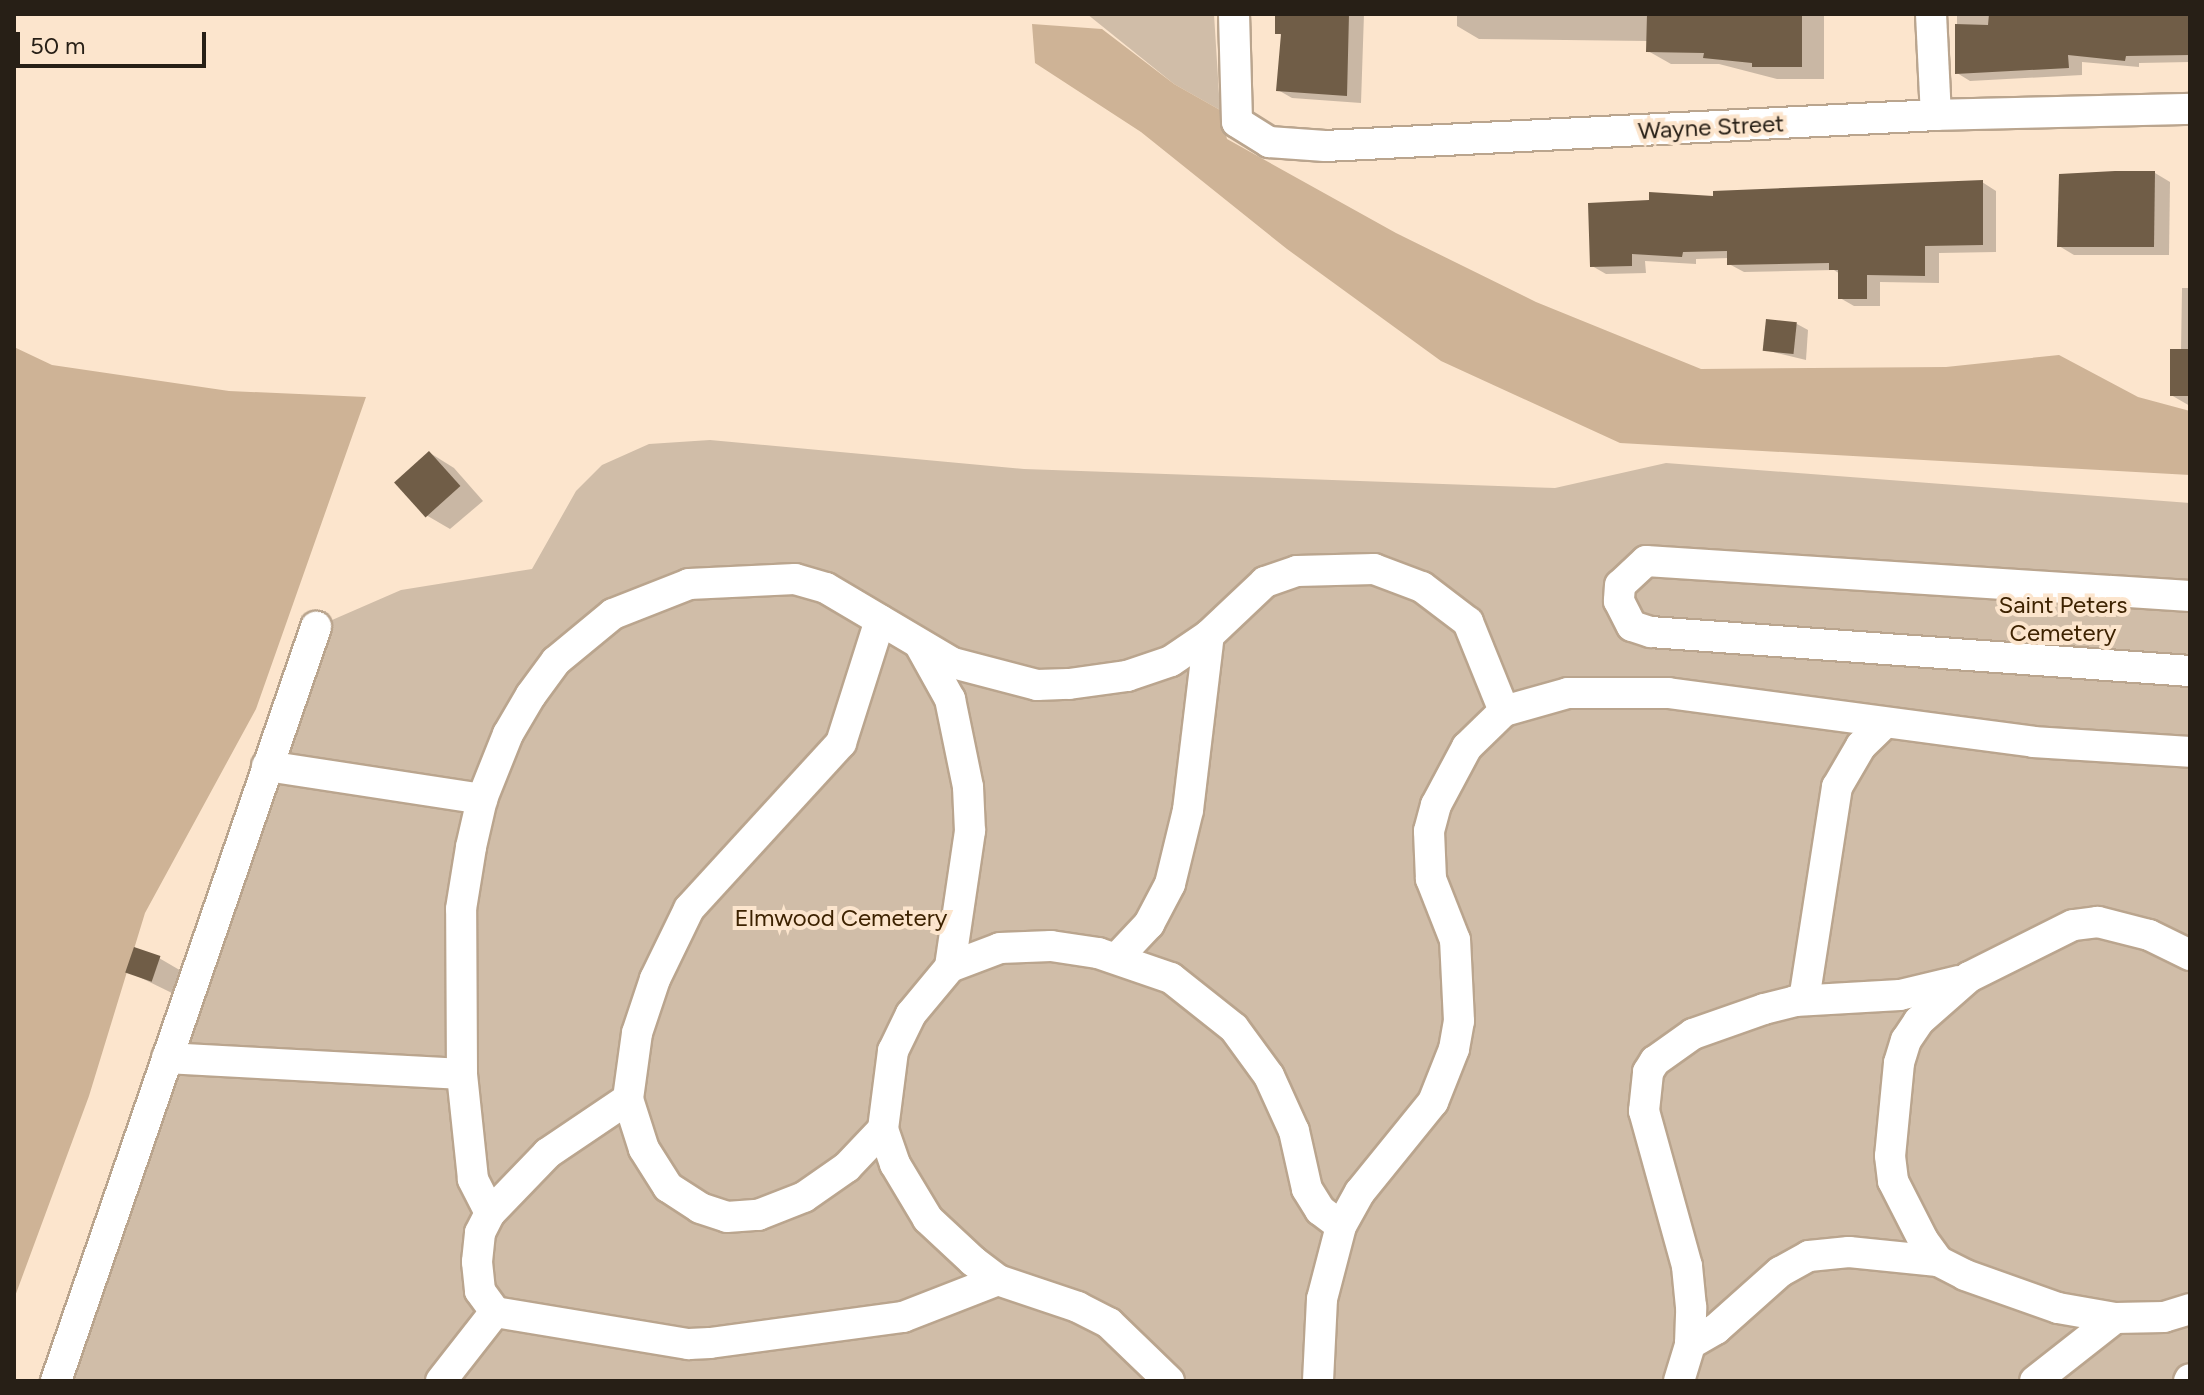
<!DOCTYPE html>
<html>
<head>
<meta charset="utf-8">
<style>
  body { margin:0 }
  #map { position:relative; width:2204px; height:1395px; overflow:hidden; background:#fce5cd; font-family:Figtree,sans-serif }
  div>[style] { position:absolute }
  .green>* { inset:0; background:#d0bda8 }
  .forest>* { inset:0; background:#ceb396 }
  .shadow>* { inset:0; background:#0003 }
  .building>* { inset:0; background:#705d47; transform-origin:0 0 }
  .roads { filter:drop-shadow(2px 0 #baa58e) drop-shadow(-2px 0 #baa58e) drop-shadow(0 2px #baa58e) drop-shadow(0 -2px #baa58e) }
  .minor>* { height:30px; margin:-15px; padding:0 15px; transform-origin:15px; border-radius:15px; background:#fff }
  span { translate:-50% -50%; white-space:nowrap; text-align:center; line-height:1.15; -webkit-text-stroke:8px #fce5cd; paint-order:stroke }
  .street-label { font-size:24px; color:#271f16 }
  .park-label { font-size:24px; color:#3d2200 }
  .frame { position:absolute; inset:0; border:16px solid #271f16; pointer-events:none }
  .scale { position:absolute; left:16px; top:32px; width:190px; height:36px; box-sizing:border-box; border:4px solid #271f16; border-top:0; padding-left:10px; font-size:24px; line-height:28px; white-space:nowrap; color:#271f16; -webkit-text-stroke:6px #fce5cd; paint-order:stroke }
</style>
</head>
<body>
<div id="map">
  <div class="green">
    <div style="clip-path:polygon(1087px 14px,1214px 14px,1220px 110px,1174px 84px)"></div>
    <div style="clip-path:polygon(710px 440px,1024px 469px,1555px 488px,1666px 463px,2190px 503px,2190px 1381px,56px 1381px,316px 627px,401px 590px,532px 569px,576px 491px,602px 465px,649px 444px)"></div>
  </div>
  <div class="forest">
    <div style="clip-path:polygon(1032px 24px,1102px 29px,1174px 84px,1220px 110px,1227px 139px,1396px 233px,1536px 302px,1701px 369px,1946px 367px,2059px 355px,2138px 397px,2190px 411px,2190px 475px,1620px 443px,1441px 361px,1287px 249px,1141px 132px,1035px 63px)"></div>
    <div style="clip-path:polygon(14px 347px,52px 365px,229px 391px,366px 397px,256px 709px,145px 913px,89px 1096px,14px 1299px)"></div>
  </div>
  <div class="shadow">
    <div style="clip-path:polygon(1277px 14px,1364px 14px,1361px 103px,1292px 98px,1278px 90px,1283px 36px,1277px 32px)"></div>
    <div style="clip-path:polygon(1457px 14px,1824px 14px,1824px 79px,1777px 79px,1719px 64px,1671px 64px,1648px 51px,1648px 41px,1479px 39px,1457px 26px)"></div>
    <div style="clip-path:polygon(1957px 14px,2190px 14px,2190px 62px,2139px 63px,2139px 67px,2082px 62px,2082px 75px,1970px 81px,1957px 73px)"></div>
    <div style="clip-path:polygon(2155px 173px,2170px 182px,2169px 255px,2074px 255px,2059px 246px)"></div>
    <div style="clip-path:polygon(1982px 182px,1996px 191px,1996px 252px,1939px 253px,1939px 283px,1880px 282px,1880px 306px,1854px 306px,1840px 298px,1840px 274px,1834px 270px,1744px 272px,1729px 264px,1729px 258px,1696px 259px,1696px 264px,1645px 261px,1646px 273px,1606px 274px,1592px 266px,1715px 199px)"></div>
    <div style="clip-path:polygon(2182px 288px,2190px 288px,2190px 406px,2171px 395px,2181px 351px)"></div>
    <div style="clip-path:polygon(1797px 324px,1808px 330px,1806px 360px,1765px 350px)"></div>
    <div style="clip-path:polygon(430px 453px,454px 468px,483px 501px,450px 529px,426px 515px)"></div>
    <div style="clip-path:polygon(159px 958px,183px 972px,174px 994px,127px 971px)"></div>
  </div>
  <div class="building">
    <div style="clip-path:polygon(1275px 14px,1349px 14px,1347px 96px,1276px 91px,1281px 34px,1275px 34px)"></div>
    <div style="clip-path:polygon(1647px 14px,1802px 14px,1802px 67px,1752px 67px,1752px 63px,1703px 58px,1704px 53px,1646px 52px)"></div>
    <div style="clip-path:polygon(1989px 14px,2190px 14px,2190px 55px,2126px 56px,2125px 61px,2068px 55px,2069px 68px,1955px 74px,1955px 24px,1988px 25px)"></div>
    <div style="clip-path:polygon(2115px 171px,2155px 171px,2154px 247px,2057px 247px,2059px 174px)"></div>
    <div style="clip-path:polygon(1983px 180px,1983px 245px,1925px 246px,1925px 276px,1867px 275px,1867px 299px,1838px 299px,1838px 270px,1829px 270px,1829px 263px,1727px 265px,1727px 251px,1683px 252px,1682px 257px,1632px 254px,1632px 266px,1590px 267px,1588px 203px,1649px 200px,1649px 192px,1713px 196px,1713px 191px)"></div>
    <div style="left:1766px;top:319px;width:31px;height:32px;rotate:6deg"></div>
    <div style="left:2170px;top:349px;width:20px;height:47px"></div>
    <div style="left:429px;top:451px;width:47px;height:47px;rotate:48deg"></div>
    <div style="left:134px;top:947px;width:28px;height:27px;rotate:19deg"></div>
  </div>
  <div class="roads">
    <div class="minor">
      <div style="left:1234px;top:14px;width:108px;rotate:88.4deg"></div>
      <div style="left:1237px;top:122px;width:38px;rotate:32deg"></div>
      <div style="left:1269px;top:142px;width:56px;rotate:4.1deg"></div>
      <div style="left:1325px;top:146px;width:612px;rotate:-2.9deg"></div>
      <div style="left:1936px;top:115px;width:254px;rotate:-1.4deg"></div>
      <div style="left:1931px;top:14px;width:101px;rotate:87.2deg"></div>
      <div style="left:2190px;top:596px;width:545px;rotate:-176.32deg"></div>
      <div style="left:1646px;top:561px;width:35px;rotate:137deg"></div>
      <div style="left:1620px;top:585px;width:16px;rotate:94deg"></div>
      <div style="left:1619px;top:601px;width:28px;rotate:63deg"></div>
      <div style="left:1632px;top:626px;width:20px;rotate:18deg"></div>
      <div style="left:1651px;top:632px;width:540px;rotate:4.14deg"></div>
      <div style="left:880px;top:620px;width:129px;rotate:107.6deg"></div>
      <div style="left:841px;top:743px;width:225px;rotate:132.5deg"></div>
      <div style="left:689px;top:909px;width:78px;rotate:115.9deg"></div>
      <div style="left:655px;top:979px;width:57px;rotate:108.4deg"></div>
      <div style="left:637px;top:1033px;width:67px;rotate:97.8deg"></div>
      <div style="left:628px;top:1099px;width:52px;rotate:72.3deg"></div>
      <div style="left:644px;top:1149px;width:45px;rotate:57.7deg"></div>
      <div style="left:668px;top:1187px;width:38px;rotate:33deg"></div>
      <div style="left:700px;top:1208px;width:28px;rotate:18deg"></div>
      <div style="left:727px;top:1217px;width:31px;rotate:-4deg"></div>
      <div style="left:758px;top:1215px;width:49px;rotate:-21.4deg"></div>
      <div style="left:804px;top:1197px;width:52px;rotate:-34.9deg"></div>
      <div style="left:847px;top:1167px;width:52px;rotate:-46.5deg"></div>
      <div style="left:921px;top:647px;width:60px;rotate:60.9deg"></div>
      <div style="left:950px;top:699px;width:90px;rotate:78.4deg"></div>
      <div style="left:968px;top:787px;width:44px;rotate:87.4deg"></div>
      <div style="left:970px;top:831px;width:137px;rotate:98.4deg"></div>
      <div style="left:267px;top:766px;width:218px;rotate:8.7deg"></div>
      <div style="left:2190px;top:955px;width:46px;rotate:-154deg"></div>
      <div style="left:2149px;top:935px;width:53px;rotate:-165.7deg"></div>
      <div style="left:2098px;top:922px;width:25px;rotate:173deg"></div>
      <div style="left:2073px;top:925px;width:116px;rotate:153.4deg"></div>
      <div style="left:1969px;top:977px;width:67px;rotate:138.7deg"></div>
      <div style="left:1919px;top:1021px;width:23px;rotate:124deg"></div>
      <div style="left:1906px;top:1040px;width:24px;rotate:107deg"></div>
      <div style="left:1899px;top:1063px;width:93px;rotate:95.5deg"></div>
      <div style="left:1890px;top:1156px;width:25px;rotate:83deg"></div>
      <div style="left:1893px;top:1181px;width:66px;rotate:63deg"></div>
      <div style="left:1923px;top:1240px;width:26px;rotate:54deg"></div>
      <div style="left:1938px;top:1261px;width:30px;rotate:27deg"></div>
      <div style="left:1965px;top:1275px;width:99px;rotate:19.5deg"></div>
      <div style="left:2058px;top:1308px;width:58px;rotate:10deg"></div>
      <div style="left:2115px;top:1318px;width:49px;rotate:-1.2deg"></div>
      <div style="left:2164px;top:1317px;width:27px;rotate:-17deg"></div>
      <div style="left:1117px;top:958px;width:47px;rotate:-46.7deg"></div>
      <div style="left:1149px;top:924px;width:45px;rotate:-62.3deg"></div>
      <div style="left:1170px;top:884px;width:76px;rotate:-76.3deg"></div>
      <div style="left:1188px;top:810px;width:176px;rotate:-83.2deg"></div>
      <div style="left:1804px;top:1000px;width:216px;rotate:-81.2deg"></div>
      <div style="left:1837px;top:787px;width:48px;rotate:-59.7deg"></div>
      <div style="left:1861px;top:746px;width:33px;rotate:-44deg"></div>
      <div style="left:167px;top:1058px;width:295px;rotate:3.1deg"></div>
      <div style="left:628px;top:1099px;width:97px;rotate:146deg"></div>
      <div style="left:548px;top:1153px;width:83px;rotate:134deg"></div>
      <div style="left:490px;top:1213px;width:22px;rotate:117deg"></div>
      <div style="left:480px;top:1233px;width:29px;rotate:96deg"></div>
      <div style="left:477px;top:1262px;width:29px;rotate:84deg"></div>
      <div style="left:480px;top:1291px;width:26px;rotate:54deg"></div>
      <div style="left:495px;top:1312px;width:197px;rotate:9.4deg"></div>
      <div style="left:689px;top:1344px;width:21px;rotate:-3deg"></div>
      <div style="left:710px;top:1343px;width:195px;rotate:-7.7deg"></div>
      <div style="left:903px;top:1317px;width:102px;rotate:-21.3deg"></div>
      <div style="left:490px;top:1213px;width:38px;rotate:-117deg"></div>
      <div style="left:473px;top:1179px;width:106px;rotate:-96deg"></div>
      <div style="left:462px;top:1074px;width:165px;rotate:-90.3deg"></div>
      <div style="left:461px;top:909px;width:63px;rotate:-80.8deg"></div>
      <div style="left:471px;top:847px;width:49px;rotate:-77.1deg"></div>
      <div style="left:482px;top:799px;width:70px;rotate:-68.2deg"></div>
      <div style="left:508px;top:734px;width:45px;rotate:-59.5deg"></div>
      <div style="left:531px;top:695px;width:42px;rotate:-53.7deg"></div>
      <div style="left:556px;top:661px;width:74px;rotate:-39.5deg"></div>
      <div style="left:613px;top:614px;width:82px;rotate:-21.5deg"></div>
      <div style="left:689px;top:584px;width:106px;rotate:-2.7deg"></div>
      <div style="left:795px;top:579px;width:32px;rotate:16deg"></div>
      <div style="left:826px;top:588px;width:147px;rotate:30.6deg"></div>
      <div style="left:953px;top:663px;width:87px;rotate:14.7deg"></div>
      <div style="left:1037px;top:685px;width:32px;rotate:-2deg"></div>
      <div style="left:1069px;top:684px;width:59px;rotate:-7.9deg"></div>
      <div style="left:1127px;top:676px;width:46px;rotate:-18.8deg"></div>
      <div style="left:1171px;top:661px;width:46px;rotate:-34.4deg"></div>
      <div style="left:1209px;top:635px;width:77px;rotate:-43.4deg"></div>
      <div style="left:1265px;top:582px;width:34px;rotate:-19deg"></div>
      <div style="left:1297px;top:571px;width:77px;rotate:-1.5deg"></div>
      <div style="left:1374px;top:569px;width:51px;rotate:20.6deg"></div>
      <div style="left:1422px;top:587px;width:58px;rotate:37.3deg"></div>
      <div style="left:1468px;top:622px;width:96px;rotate:68deg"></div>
      <div style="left:1690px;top:1344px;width:30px;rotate:-30deg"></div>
      <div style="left:1716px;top:1329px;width:86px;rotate:-41.7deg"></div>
      <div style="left:1780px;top:1272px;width:33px;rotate:-29deg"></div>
      <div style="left:1809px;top:1256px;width:40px;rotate:-5.7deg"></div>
      <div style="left:1849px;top:1252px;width:89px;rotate:5.8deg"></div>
      <div style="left:56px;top:1381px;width:798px;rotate:-70.97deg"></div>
      <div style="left:441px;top:1381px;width:88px;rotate:-52deg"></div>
      <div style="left:1169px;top:1381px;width:83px;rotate:-136deg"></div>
      <div style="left:1109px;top:1323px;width:35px;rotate:-153deg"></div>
      <div style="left:1078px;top:1307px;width:84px;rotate:-161.4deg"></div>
      <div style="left:998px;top:1280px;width:31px;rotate:-143deg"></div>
      <div style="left:973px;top:1261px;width:62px;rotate:-137deg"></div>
      <div style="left:928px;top:1219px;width:64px;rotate:-121deg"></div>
      <div style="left:895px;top:1164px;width:37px;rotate:-109deg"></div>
      <div style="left:883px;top:1129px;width:79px;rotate:-82.7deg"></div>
      <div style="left:893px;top:1051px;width:41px;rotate:-64.1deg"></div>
      <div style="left:911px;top:1014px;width:61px;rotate:-50.3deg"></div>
      <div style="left:950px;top:967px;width:53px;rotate:-20.8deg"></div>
      <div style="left:1000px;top:948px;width:51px;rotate:-2.2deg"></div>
      <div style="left:1051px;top:946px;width:48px;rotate:8.5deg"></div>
      <div style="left:1098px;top:953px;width:77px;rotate:18.9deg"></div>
      <div style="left:1171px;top:978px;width:80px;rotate:38.4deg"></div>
      <div style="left:1234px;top:1028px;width:59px;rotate:53.9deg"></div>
      <div style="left:1269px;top:1076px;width:60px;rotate:65.6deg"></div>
      <div style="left:1294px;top:1131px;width:59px;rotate:77.4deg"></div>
      <div style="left:1307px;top:1189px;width:25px;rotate:58deg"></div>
      <div style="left:1320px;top:1210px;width:26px;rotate:37deg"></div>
      <div style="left:1318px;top:1381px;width:82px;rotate:-87.2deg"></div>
      <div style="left:1322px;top:1299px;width:75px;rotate:-75.4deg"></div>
      <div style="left:1341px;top:1226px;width:39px;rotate:-61deg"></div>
      <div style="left:1360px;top:1192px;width:116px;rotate:-51deg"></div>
      <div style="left:1433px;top:1102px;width:57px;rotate:-68.4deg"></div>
      <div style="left:1454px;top:1049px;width:28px;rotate:-80deg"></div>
      <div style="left:1459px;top:1021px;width:81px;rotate:-92.8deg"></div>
      <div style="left:1455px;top:940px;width:66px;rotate:-111.5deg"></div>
      <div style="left:1431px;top:879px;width:48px;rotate:-92.4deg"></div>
      <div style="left:1429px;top:831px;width:27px;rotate:-75deg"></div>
      <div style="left:1436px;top:805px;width:66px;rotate:-61.9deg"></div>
      <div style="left:1467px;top:747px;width:52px;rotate:-44.2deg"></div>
      <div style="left:1504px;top:711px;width:66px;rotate:-15.7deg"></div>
      <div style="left:1568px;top:693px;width:100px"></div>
      <div style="left:1668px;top:693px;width:368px;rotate:7.6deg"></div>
      <div style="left:2033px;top:742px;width:157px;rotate:3.6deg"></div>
      <div style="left:1679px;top:1381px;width:39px;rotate:-73deg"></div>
      <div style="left:1690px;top:1344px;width:37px;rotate:-88deg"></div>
      <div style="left:1691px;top:1307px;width:41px;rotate:-95.6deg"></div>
      <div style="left:1687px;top:1266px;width:161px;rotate:-105.5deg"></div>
      <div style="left:1644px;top:1111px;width:39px;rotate:-84deg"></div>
      <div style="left:1648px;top:1072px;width:13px;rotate:-58deg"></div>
      <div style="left:1655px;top:1061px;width:47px;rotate:-35.4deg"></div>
      <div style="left:1693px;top:1034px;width:75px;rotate:-19.4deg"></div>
      <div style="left:1764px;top:1009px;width:32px;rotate:-14deg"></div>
      <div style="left:1795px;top:1001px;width:105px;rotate:-3.3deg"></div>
      <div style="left:1900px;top:995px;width:61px;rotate:-13.3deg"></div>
      <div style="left:2035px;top:1381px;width:102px;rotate:-38.2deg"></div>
      <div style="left:2189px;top:1381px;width:2px;rotate:-63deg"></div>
    </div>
  </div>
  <div class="street-label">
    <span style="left:1711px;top:127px;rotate:-3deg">Wayne Street</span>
  </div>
  <div class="park-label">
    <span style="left:2063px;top:619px">Saint Peters<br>Cemetery</span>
    <span style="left:841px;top:918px">Elmwood Cemetery</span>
  </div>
  <div class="frame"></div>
  <div class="scale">50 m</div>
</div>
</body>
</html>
